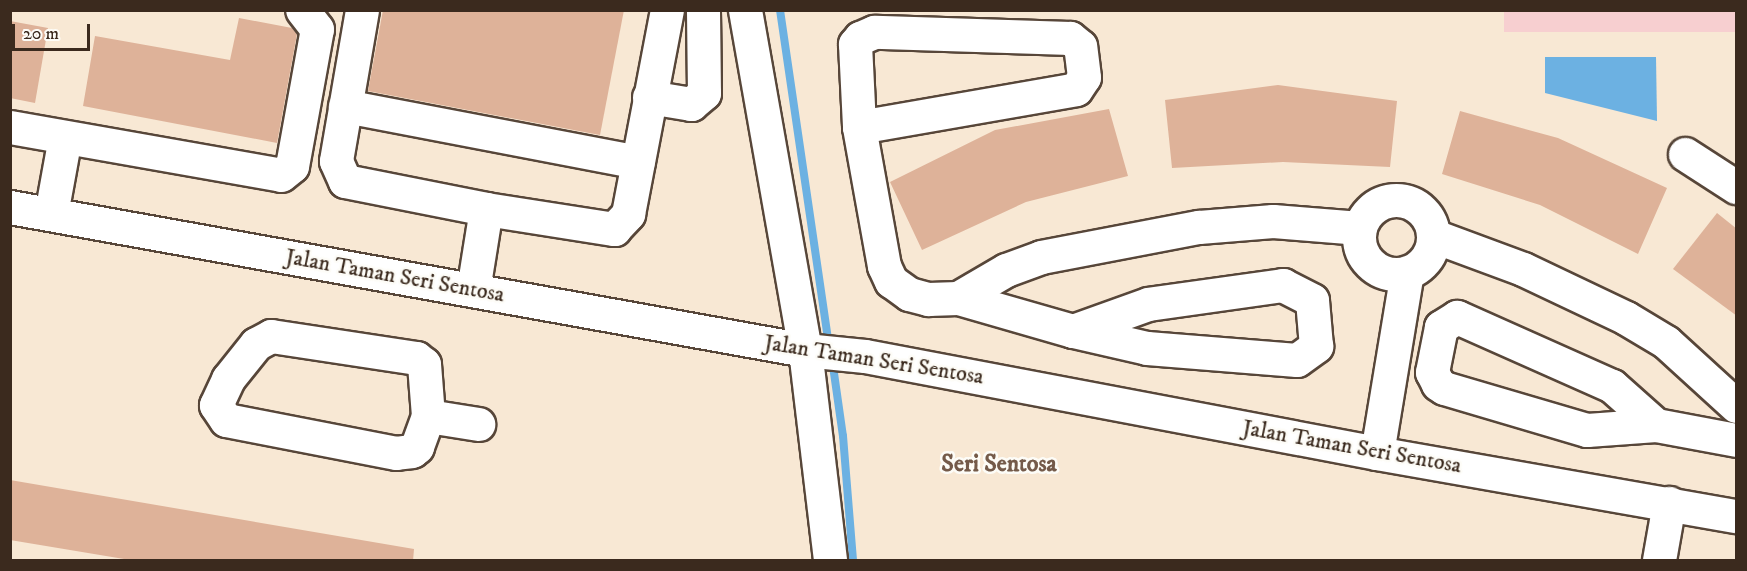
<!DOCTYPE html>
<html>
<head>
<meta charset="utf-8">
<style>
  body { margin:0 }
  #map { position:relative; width:1747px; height:571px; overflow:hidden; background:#f8e8d4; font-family:"IM FELL DW Pica",serif }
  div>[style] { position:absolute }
  .built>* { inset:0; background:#f7cfd0; transform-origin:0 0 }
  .water>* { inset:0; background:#6cb1e2 }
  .stream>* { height:8px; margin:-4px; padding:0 4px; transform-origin:4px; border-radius:4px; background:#6cb1e2 }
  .building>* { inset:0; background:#deb299 }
  .roads { filter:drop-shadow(2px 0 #574639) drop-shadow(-2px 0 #574639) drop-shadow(0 2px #574639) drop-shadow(0 -2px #574639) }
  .minor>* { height:33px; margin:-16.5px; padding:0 16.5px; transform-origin:16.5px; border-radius:16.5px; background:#fff }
  .minor>.ring { margin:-16.5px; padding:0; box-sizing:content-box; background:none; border:33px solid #fff; border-radius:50% }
  .major>* { height:33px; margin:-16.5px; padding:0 16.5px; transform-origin:16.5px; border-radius:16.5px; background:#fff }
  span { translate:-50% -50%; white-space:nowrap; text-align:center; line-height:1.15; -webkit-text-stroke:5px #fdfcf7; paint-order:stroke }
  .street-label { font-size:22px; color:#3b2a1e }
  .neighbourhood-label { font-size:24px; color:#745a49; font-weight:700 }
  .frame { position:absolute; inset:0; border:12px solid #3b2a1e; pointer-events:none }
  .scale { position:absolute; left:12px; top:24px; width:78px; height:27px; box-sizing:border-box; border:3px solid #3b2a1e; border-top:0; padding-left:8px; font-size:18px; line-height:21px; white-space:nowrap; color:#3b2a1e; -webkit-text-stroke:4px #fdfcf7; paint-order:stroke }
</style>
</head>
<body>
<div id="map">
  <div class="built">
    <div style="left:1504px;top:11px;width:232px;height:21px"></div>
  </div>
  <div class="water">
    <div style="clip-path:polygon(1545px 57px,1656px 57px,1657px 121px,1545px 93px)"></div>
  </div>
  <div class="stream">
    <div style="left:780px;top:10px;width:338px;rotate:81.7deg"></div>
    <div style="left:832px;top:359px;width:78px;rotate:81.9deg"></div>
    <div style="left:843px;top:436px;width:124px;rotate:85.4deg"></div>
  </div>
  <div class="building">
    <div style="clip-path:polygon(383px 10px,624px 10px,600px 135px,368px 91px)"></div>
    <div style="clip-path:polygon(239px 18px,292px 28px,297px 34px,277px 143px,83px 106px,95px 36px,230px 60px)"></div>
    <div style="clip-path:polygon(10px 21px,48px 28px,35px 103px,10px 98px)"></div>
    <div style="clip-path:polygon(1278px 85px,1397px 101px,1390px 167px,1283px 162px,1172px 168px,1165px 100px)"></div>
    <div style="clip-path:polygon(1109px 109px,1128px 176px,1026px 202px,922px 250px,890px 182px,995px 130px)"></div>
    <div style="clip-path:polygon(1460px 111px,1558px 138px,1667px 188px,1638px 254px,1540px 205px,1442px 174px)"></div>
    <div style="clip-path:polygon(1717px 213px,1737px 229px,1737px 316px,1673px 269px)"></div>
    <div style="clip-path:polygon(10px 480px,414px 549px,413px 561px,136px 561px,10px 540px)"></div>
  </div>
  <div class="roads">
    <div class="minor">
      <div style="left:362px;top:10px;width:153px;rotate:99.8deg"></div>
      <div style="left:336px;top:161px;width:22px;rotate:66deg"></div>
      <div style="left:345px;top:181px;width:144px;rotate:11.2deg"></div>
      <div style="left:486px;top:209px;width:130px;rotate:8.9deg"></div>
      <div style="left:614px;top:229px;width:21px;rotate:-47deg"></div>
      <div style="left:628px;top:214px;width:208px;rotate:-79.2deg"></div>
      <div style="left:745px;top:10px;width:345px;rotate:80deg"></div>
      <div style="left:805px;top:350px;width:211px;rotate:83.2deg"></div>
      <div style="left:649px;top:97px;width:43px;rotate:9.5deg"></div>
      <div style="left:691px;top:104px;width:17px;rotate:-40deg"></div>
      <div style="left:704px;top:93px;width:83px;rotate:-90.7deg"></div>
      <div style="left:345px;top:106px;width:298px;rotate:10.8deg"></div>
      <div style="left:10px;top:127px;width:275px;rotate:10deg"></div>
      <div style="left:281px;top:175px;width:14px;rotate:-39deg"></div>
      <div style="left:292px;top:166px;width:139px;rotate:-79.7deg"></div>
      <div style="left:317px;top:29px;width:24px;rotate:-128deg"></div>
      <div style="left:859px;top:127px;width:220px;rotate:-9.9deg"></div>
      <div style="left:1076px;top:89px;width:14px;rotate:-56deg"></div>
      <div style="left:1084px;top:77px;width:31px;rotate:-97deg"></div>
      <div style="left:1080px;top:46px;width:13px;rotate:-141deg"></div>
      <div style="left:1070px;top:38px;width:196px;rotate:-178.2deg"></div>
      <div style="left:874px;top:32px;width:15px;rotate:157deg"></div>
      <div style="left:860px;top:38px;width:8px;rotate:130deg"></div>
      <div style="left:855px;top:44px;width:83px;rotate:87.2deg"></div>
      <div style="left:859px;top:127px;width:141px;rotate:79.8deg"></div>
      <div style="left:884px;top:266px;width:17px;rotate:65deg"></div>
      <div style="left:891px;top:281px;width:22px;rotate:36deg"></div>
      <div style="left:909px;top:294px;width:20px;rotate:15deg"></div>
      <div style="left:928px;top:299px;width:30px;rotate:-2deg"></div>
      <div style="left:958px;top:298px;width:56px;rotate:-30.3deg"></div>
      <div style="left:1006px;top:270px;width:37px;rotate:-20deg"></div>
      <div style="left:1041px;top:257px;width:161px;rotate:-10.8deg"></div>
      <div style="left:1199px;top:227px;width:74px;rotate:-4.6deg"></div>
      <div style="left:1273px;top:221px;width:87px;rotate:4.6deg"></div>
      <div style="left:1685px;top:154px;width:61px;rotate:32.9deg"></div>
      <div class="ring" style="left:1359px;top:200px;width:41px;height:41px"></div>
      <div style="left:51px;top:214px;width:78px;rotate:-79.7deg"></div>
      <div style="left:1434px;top:236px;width:95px;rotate:20.3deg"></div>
      <div style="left:1523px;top:269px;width:114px;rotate:25.4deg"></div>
      <div style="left:1626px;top:318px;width:47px;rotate:31deg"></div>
      <div style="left:1666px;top:342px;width:95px;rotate:42.4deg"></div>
      <div style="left:473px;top:290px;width:82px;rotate:-80.9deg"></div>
      <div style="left:958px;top:298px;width:120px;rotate:16deg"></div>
      <div style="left:1073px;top:331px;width:76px;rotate:12.9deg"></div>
      <div style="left:1147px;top:348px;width:150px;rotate:4.6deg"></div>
      <div style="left:1297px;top:360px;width:24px;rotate:-36deg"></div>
      <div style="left:1316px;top:346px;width:46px;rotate:-95deg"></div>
      <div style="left:1312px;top:300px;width:33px;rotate:-153deg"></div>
      <div style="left:1283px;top:285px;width:136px;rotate:172deg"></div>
      <div style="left:1148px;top:304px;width:80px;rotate:160.2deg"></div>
      <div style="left:271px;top:336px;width:147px;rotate:8.6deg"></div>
      <div style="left:416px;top:358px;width:10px;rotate:37deg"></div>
      <div style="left:424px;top:364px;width:52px;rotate:85.6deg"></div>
      <div style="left:428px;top:416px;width:33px;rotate:110deg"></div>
      <div style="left:417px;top:447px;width:6px;rotate:141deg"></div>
      <div style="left:412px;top:451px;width:16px;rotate:173deg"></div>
      <div style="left:396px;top:453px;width:173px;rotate:-169deg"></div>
      <div style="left:226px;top:420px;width:18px;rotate:-124deg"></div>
      <div style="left:216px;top:405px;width:29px;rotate:-65deg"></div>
      <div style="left:228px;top:379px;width:45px;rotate:-51.3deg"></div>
      <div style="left:256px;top:344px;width:17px;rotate:-28deg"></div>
      <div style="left:428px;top:416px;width:51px;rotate:9.1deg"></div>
      <div style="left:1656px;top:425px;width:59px;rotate:-138.4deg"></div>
      <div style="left:1612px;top:386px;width:170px;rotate:-156deg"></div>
      <div style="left:1457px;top:317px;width:19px;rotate:148deg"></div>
      <div style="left:1441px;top:327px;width:46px;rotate:101.3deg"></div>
      <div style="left:1432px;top:372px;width:13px;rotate:63deg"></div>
      <div style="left:1438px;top:384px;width:7px;rotate:34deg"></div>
      <div style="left:1444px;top:388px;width:149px;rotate:16.4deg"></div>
      <div style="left:1587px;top:430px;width:69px;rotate:-4.1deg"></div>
      <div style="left:1656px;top:425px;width:81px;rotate:10.6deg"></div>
      <div style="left:1377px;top:453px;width:183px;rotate:-80.6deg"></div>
      <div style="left:1659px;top:560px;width:58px;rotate:-80deg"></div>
    </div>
    <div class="major">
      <div style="left:10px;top:207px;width:808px;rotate:10.2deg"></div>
      <div style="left:805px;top:350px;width:60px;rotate:5.7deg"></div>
      <div style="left:865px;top:356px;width:521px;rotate:10.73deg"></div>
      <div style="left:1377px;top:453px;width:364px;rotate:10deg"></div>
    </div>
  </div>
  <div class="street-label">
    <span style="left:395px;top:276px;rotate:10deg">Jalan Taman Seri Sentosa</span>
    <span style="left:874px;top:360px;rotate:9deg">Jalan Taman Seri Sentosa</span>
    <span style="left:1352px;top:447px;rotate:10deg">Jalan Taman Seri Sentosa</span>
  </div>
  <div class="neighbourhood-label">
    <span style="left:999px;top:465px">Seri Sentosa</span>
  </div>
  <div class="frame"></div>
  <div class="scale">20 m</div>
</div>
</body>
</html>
